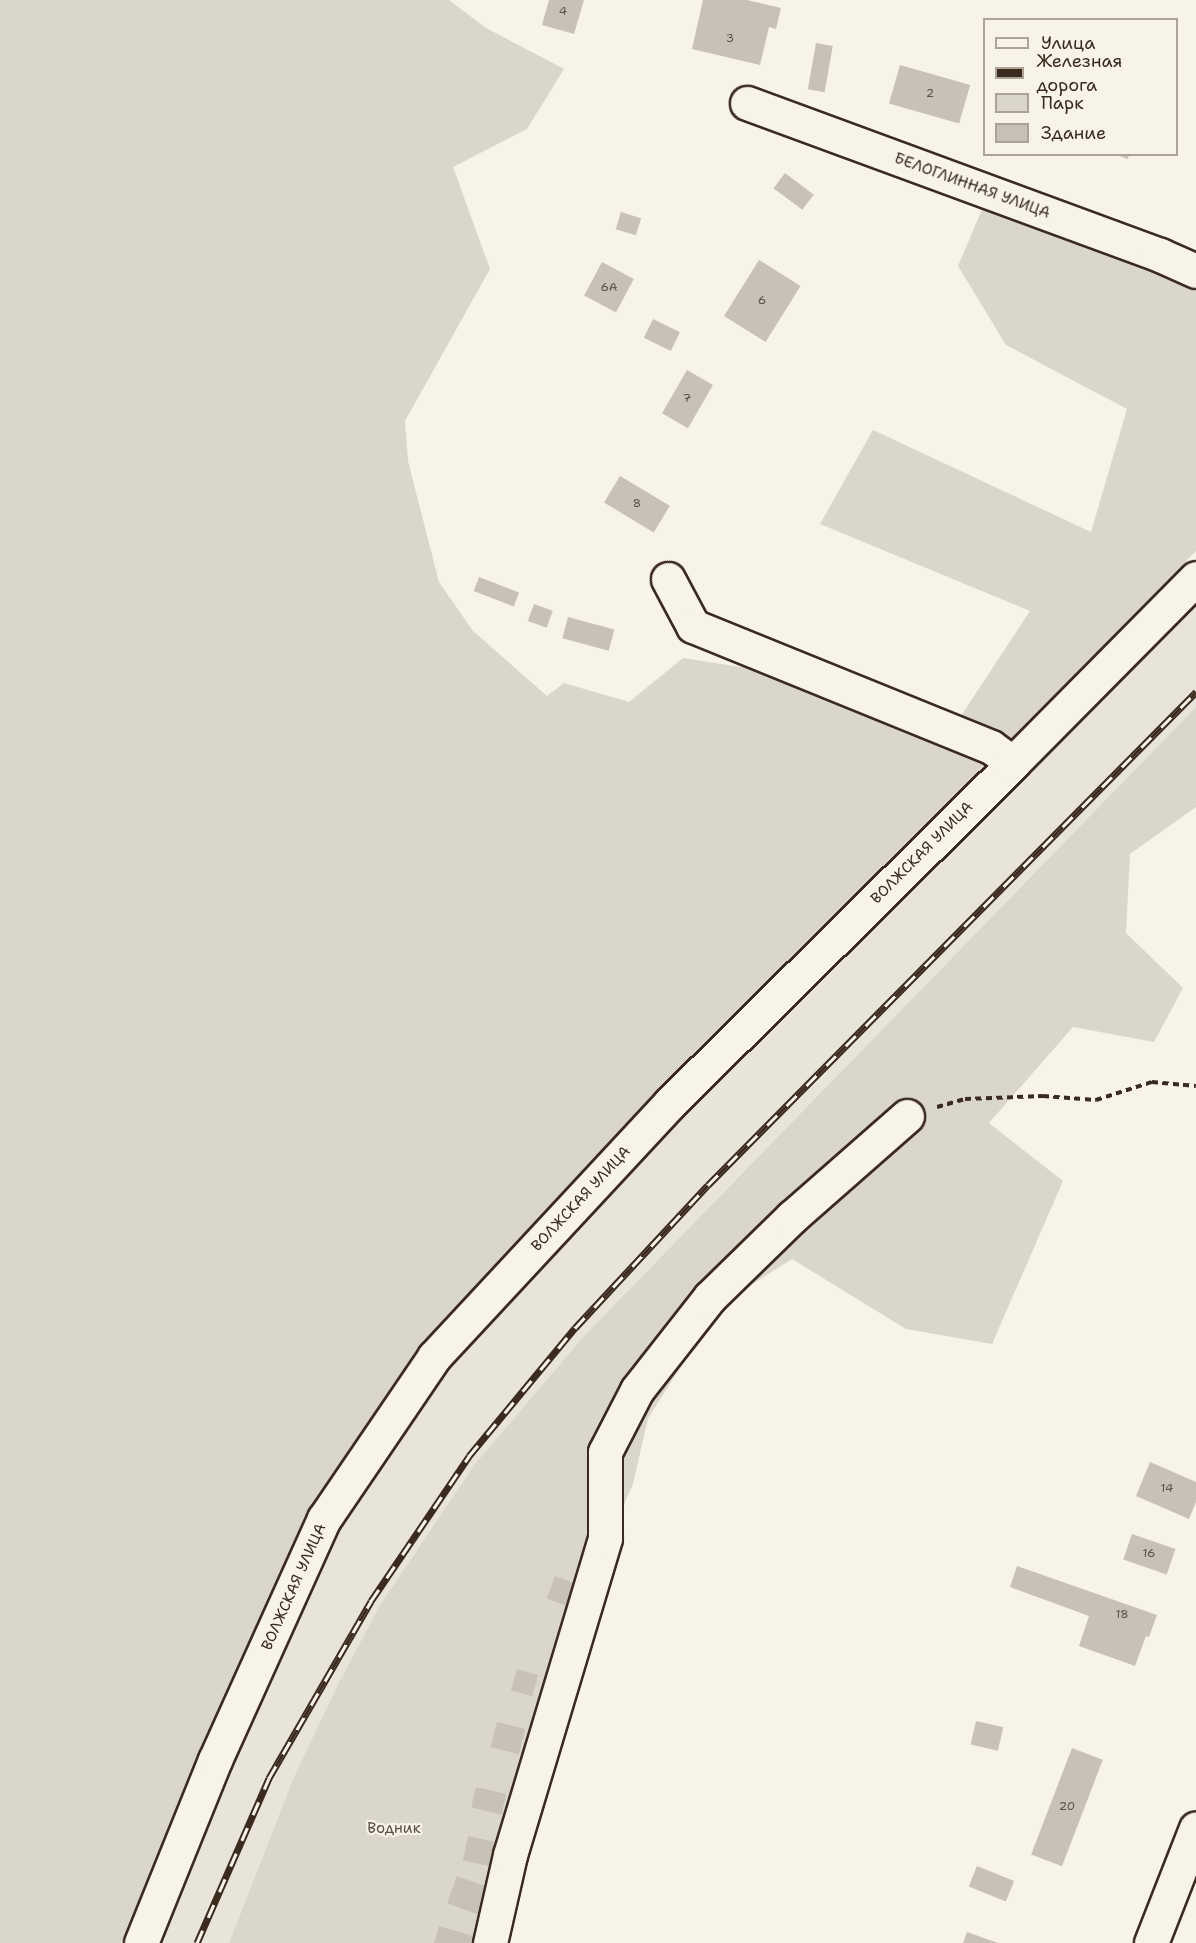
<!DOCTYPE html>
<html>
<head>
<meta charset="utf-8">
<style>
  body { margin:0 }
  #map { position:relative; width:1196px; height:1943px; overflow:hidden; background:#f7f3e8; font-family:"Shantell Sans",sans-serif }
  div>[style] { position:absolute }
  .built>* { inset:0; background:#e9e4d9 }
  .green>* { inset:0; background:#dbd6cb }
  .building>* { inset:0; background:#c8c1b6; transform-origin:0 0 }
  .path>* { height:4px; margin-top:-2px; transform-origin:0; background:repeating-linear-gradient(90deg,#3b2a1e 0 6px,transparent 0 10.5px) }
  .roads { filter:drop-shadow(2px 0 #3b2a1e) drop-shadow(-2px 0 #3b2a1e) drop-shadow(0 2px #3b2a1e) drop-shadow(0 -2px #3b2a1e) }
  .minor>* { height:33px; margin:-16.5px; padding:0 16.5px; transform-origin:16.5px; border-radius:16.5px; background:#f7f3e8 }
  .rail>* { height:7px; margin-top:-3.5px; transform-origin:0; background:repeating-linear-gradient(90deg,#f7f3e8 0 14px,#3b2a1e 0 28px); box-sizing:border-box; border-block:2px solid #3b2a1e }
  span { translate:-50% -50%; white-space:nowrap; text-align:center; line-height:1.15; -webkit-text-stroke:4.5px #f7f3e8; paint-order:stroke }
  .number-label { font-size:12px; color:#5e5044 }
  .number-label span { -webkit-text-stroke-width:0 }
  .street-label { font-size:15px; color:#3b2a1e }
  .park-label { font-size:15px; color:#5b4c41 }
  .legend { position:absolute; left:983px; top:18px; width:195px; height:138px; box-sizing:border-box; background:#f7f3e8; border:2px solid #aca397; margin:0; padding:8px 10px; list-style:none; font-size:18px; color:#3b2a1e }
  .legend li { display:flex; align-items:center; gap:12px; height:30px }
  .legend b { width:30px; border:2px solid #aca397 }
</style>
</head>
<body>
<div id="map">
  <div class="built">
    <div style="clip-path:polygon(1196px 599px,1196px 707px,583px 1337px,475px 1464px,380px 1605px,338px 1684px,293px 1779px,229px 1943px,156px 1943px,229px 1765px,339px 1527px,445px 1369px,683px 1113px)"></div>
  </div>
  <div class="green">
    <div style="clip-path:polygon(0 0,449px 0,486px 28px,564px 69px,527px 129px,453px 167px,490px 269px,405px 421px,408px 461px,439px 582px,473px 631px,547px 696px,564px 683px,629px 702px,683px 658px,741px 667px,957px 722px,1030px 611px,820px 524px,873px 430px,1091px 532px,1127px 409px,1006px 345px,958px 266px,992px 186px,1196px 260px,1196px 551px,1014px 736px,421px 1356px,198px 1760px,121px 1943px,0 1943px)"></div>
    <div style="clip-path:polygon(1196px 707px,1196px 807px,1130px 854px,1126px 933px,1183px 988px,1154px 1042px,1073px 1027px,989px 1123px,1063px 1181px,992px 1344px,906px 1329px,792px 1259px,721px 1304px,648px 1418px,633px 1484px,615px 1525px,484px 1943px,229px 1943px,293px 1779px,338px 1684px,380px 1605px,475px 1464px,583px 1337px)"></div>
  </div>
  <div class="building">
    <div style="clip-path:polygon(549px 0,584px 0,574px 34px,542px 25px)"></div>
    <div style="clip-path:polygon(703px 0,747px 0,781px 8px,776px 29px,769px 27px,760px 65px,692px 49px)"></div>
    <div style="left:816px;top:43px;width:17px;height:47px;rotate:10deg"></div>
    <div style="left:900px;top:65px;width:73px;height:40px;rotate:16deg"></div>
    <div style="clip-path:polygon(1114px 154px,1129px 154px,1128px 159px)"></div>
    <div style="left:785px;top:173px;width:36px;height:19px;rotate:37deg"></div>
    <div style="left:621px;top:212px;width:21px;height:18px;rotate:17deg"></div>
    <div style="left:759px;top:260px;width:49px;height:66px;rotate:32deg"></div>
    <div style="left:602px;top:262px;width:36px;height:38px;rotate:28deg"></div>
    <div style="left:653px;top:319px;width:30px;height:21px;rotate:26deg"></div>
    <div style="left:687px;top:370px;width:30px;height:50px;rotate:30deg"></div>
    <div style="left:620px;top:476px;width:58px;height:31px;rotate:31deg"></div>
    <div style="left:479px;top:577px;width:43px;height:15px;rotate:21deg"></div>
    <div style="left:534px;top:604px;width:20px;height:18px;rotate:20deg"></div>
    <div style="left:568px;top:617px;width:48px;height:22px;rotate:15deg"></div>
    <div style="clip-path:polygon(1150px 1462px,1196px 1482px,1196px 1502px,1189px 1519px,1136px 1496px)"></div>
    <div style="left:1132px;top:1534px;width:46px;height:27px;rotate:19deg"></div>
    <div style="clip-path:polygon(1017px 1566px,1157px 1615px,1149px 1637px,1146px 1636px,1135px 1666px,1079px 1646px,1089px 1616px,1010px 1587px)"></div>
    <div style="left:555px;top:1576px;width:27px;height:24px;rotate:20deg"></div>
    <div style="left:517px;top:1669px;width:22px;height:22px;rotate:16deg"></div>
    <div style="left:976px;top:1721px;width:28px;height:24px;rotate:13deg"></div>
    <div style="left:497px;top:1722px;width:29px;height:26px;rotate:14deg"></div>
    <div style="left:1072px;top:1748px;width:33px;height:114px;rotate:21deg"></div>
    <div style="left:476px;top:1787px;width:31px;height:21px;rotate:13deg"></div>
    <div style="left:468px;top:1836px;width:29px;height:25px;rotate:12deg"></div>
    <div style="left:977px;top:1866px;width:40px;height:22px;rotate:22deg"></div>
    <div style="left:457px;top:1876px;width:33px;height:29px;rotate:20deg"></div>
    <div style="clip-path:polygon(439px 1926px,473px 1936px,470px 1943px,434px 1943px)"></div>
    <div style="clip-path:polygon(967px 1932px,998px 1943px,963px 1943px)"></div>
  </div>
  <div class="path">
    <div style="left:937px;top:1107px;width:29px;rotate:-16deg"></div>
    <div style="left:965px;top:1099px;width:78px;rotate:-2.2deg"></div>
    <div style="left:1043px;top:1096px;width:53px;rotate:4.3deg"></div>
    <div style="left:1096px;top:1100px;width:59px;rotate:-17.8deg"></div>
    <div style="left:1152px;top:1082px;width:44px;rotate:5.2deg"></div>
  </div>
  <div class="roads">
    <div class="minor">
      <div style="left:747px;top:103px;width:440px;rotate:20.2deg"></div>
      <div style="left:1160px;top:255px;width:39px;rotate:24deg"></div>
      <div style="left:668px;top:579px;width:53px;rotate:62deg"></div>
      <div style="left:693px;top:626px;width:322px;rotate:22.1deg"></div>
      <div style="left:991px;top:747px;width:27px;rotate:36deg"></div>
      <div style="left:141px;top:1943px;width:197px;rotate:-68deg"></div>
      <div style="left:215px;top:1760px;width:265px;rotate:-65.7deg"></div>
      <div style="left:324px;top:1519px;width:196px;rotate:-55.8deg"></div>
      <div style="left:434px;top:1357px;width:347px;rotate:-47.1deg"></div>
      <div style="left:670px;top:1103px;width:483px;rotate:-44.7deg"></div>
      <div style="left:1013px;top:763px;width:260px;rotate:-45.3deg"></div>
      <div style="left:490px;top:1943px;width:90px;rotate:-77.2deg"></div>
      <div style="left:510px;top:1855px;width:331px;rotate:-73.3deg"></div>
      <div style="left:605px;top:1538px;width:86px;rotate:-90deg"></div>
      <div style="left:605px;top:1452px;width:70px;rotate:-62.7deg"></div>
      <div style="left:637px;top:1390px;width:118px;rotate:-51.9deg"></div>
      <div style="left:710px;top:1297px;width:115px;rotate:-44.3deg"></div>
      <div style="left:792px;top:1217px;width:153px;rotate:-41.3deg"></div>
      <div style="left:1151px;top:1943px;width:123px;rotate:-68.6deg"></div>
    </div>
  </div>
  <div class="rail">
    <div style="left:197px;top:1943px;width:180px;rotate:-66.4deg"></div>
    <div style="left:269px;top:1778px;width:204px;rotate:-60deg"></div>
    <div style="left:371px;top:1601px;width:175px;rotate:-55.9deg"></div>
    <div style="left:469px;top:1456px;width:166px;rotate:-50.4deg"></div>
    <div style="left:575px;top:1328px;width:195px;rotate:-47.1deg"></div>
    <div style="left:708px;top:1185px;width:694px;rotate:-45.29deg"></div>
  </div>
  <div class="number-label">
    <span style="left:563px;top:12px">4</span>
    <span style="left:730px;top:39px">3</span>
    <span style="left:930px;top:94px">2</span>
    <span style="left:609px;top:288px">6А</span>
    <span style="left:762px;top:301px">6</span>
    <span style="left:687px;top:399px">7</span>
    <span style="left:637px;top:504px">8</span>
    <span style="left:1167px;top:1489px">14</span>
    <span style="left:1149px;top:1554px">16</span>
    <span style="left:1122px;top:1615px">18</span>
    <span style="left:1067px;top:1807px">20</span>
  </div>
  <div class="street-label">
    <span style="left:972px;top:186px;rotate:20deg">БЕЛОГЛИННАЯ УЛИЦА</span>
    <span style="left:922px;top:853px;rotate:-45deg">ВОЛЖСКАЯ УЛИЦА</span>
    <span style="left:581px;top:1199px;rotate:-47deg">ВОЛЖСКАЯ УЛИЦА</span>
    <span style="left:294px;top:1587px;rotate:-66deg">ВОЛЖСКАЯ УЛИЦА</span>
  </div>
  <div class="park-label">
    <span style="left:394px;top:1829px">Водник</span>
  </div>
  <ul class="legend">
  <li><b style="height:8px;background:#f7f3e8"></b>Улица</li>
  <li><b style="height:8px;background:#3b2a1e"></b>Железная дорога</li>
  <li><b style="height:16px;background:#dbd6cb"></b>Парк</li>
  <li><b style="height:16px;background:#c8c1b6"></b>Здание</li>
  </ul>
</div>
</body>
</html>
